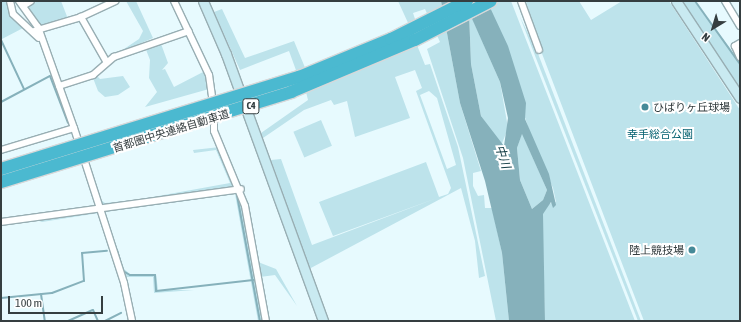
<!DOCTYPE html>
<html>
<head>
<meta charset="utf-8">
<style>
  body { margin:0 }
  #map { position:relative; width:741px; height:322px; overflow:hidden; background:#e7fafe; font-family:"Asap Condensed","Noto Sans JP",sans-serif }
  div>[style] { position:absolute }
  .green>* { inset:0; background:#bde3eb; transform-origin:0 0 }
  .water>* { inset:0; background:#86b1bb }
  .stream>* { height:2px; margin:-1px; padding:0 1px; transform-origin:1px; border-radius:1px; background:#86b1bb }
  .roads { filter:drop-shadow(1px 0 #98aeb3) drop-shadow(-1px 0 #98aeb3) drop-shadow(0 1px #98aeb3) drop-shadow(0 -1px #98aeb3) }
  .street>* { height:6px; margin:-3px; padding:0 3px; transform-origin:3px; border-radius:3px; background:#fff }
  .secondary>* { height:9px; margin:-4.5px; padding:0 4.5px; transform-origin:4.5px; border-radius:4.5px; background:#c9eaf1 }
  .bridges { filter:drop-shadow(1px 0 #d7d8d9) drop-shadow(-1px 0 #d7d8d9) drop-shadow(0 1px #d7d8d9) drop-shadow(0 -1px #d7d8d9) }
  .highway-bridge>* { height:12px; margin:-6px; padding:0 6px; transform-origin:6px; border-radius:6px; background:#4bb9d0 }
  .dots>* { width:11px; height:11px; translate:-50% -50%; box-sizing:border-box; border:2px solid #fff; border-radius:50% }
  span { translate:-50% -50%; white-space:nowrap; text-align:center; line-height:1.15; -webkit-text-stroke:4px #fff; paint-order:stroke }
  .shield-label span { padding:1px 3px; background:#fff; border:1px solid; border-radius:3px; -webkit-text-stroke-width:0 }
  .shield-label { font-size:10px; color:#353e40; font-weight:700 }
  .poi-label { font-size:11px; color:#353e40 }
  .left { translate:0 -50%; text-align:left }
  .right { translate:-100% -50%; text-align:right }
  .street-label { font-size:11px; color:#353e40 }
  .park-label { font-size:11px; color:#046170 }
  .water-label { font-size:12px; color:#174048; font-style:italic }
  .frame { position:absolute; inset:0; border:2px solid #353e40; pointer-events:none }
  .north { position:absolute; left:693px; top:8px; width:40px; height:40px; -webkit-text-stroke:3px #fff; paint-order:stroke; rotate:218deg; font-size:11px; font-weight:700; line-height:16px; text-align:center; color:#353e40 }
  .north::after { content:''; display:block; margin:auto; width:14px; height:18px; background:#353e40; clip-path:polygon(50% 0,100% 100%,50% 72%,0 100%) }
  .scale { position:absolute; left:8px; top:296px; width:95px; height:18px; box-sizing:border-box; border:2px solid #353e40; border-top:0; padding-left:5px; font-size:12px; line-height:14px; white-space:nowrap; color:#353e40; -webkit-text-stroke:3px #fff; paint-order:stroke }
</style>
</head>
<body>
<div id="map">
  <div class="green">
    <div style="clip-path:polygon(1px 1px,7px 2px,10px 14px,25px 27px,2px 39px)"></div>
    <div style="clip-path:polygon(37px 1px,61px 1px,68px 19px,41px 26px,26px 9px)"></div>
    <div style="clip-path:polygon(126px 1px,136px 1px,153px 38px,118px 53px,139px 39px,143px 31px)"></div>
    <div style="clip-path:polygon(398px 1px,441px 1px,460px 103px,481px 171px,473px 173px,473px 186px,478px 196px,484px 195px,485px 208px,492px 208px,502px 253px,509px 321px,496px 321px,463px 158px,427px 49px,440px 42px,425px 9px,413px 13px,416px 22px,409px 25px)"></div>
    <div style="clip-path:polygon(487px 1px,511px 1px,635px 321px,545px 321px,542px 214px,548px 204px,556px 202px,553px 188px,531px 136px)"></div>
    <div style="clip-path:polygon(526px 1px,579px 1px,591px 20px,622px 1px,669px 1px,740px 110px,740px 321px,644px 321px,541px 51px)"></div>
    <div style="clip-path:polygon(681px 1px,694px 1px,729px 47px,740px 66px,740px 92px)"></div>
    <div style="clip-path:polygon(222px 9px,245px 58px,294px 41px,306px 70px,297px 73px,289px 51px,240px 70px,214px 12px)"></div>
    <div style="clip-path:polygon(469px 11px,500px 82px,508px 128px,501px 146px,481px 116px,471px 64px)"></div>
    <div style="clip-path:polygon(520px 17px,537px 51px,641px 321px,638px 321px)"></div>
    <div style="clip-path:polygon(160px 41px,168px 63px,162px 70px,165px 69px,174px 87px,205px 71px,209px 89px,145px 107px,157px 92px,149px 78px,150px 60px,145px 47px)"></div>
    <div style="clip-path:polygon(evenodd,417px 45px,425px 65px,430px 64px,458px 147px,485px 276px,479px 278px,475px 241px,461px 188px,309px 269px,271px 160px,281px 159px,312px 245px,437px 198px,333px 236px,319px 202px,426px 162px,439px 197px,448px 194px,451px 188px,416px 91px,422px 88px,415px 70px,395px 77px,410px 118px,355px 137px,347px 101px,334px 105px,331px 100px,304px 110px,263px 138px,261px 133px,308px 100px,306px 92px,417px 45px,429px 91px,437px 98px,456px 165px,447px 169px,420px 95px,429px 91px)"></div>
    <div style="clip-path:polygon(96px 75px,100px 79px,123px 76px,130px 87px,118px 95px,105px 97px,98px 91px,93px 78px)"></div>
    <div style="left:321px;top:120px;width:28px;height:30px;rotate:67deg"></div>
    <div style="clip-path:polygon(522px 133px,547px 190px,543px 200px,532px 209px,520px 180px,517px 148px)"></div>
    <div style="clip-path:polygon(220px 147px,234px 185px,231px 187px,105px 205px,103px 204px,101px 200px,105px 203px,136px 200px,230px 183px,216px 150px,194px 153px,193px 150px)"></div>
    <div style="clip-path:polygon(236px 190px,242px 199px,264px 321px,258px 321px,235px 194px,105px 212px,124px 269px,130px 274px,156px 274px,158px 290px,194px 290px,154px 293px,153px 277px,124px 277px,104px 213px,106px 209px)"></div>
    <div style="clip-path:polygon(95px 210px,99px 213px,42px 222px,34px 219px)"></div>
    <div style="clip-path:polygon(258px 262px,276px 269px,297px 306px,275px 275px,260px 277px)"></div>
  </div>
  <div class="water">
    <div style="clip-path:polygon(evenodd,441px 1px,487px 1px,508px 46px,526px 103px,525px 119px,549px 174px,556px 205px,553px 208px,551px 202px,543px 214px,545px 321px,509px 321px,502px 253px,485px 181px,460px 103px,441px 1px,469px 12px,500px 82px,508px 118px,504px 146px,481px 116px,471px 64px,469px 12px,441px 1px,522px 134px,547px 190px,543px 200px,532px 209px,520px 180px,517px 148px,522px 134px)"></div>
  </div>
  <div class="stream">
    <div style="left:695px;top:1px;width:77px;rotate:54.5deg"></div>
    <div style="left:1px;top:40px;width:54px;rotate:64.9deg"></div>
    <div style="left:1px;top:102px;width:55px;rotate:-28deg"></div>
    <div style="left:50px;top:76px;width:50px;rotate:69deg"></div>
    <div style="left:218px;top:149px;width:35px;rotate:66deg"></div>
    <div style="left:237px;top:195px;width:128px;rotate:79.7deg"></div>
    <div style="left:117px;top:250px;width:22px;rotate:74deg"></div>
    <div style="left:123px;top:271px;width:8px;rotate:30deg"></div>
    <div style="left:130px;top:275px;width:25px"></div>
    <div style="left:155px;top:275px;width:16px;rotate:86deg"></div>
    <div style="left:156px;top:291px;width:98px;rotate:-6.5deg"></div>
    <div style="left:41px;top:294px;width:27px;rotate:82deg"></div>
    <div style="left:1px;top:298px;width:51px;rotate:-5.6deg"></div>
    <div style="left:52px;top:293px;width:34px;rotate:-21deg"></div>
    <div style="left:84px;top:281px;width:28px;rotate:-94deg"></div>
    <div style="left:82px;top:253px;width:25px;rotate:-5deg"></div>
    <div style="left:68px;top:321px;width:27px;rotate:-24deg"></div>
    <div style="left:93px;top:310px;width:12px;rotate:66deg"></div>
    <div style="left:105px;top:321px;width:18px;rotate:-27deg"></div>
  </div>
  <div class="roads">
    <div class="street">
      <div style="left:10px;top:1px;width:13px;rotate:77deg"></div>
      <div style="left:13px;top:14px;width:35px;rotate:43deg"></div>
      <div style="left:19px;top:1px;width:32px;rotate:54deg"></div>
      <div style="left:38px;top:27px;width:107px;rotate:70.4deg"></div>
      <div style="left:74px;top:128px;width:163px;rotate:72.1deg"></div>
      <div style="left:124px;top:283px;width:39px;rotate:78deg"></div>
      <div style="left:174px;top:1px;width:82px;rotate:64.7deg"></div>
      <div style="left:209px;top:75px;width:30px;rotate:82deg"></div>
      <div style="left:521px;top:1px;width:52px;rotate:69.8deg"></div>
      <div style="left:725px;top:1px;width:29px;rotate:59deg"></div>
      <div style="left:23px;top:6px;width:9px;rotate:-32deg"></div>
      <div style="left:34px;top:31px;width:49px;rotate:-16.6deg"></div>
      <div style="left:740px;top:43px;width:6px;rotate:149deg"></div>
      <div style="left:735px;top:46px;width:12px;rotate:66deg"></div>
      <div style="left:106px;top:61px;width:51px;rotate:-119.6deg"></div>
      <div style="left:81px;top:17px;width:38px;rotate:-25deg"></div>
      <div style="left:59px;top:86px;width:36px;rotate:-18deg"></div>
      <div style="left:93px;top:75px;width:28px;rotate:-41deg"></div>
      <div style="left:114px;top:57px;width:79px;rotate:-19.1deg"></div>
      <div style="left:214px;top:114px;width:17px;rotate:90deg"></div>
      <div style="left:214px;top:131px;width:81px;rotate:67.5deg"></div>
      <div style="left:245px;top:206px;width:117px;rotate:79.7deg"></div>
      <div style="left:1px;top:150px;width:76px;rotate:-16.8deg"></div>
      <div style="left:1px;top:222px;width:242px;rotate:-7.8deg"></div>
    </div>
    <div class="secondary">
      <div style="left:203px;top:1px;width:58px;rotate:66.5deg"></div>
      <div style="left:226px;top:54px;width:284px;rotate:70deg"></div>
      <div style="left:676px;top:1px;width:116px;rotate:56.6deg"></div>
    </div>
  </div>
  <div class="bridges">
    <div class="highway-bridge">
      <div style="left:1px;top:169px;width:312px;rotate:-17.2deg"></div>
      <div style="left:299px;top:77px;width:100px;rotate:-22.4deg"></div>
      <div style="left:391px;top:39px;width:85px;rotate:-26.6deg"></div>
      <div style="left:1px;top:182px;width:304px;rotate:-17.2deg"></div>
      <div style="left:291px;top:92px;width:134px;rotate:-22.8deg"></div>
      <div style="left:415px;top:40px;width:85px;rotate:-27.2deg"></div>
    </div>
  </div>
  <div class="dots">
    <div style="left:645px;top:107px;background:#468a98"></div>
    <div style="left:692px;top:250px;background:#468a98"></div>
  </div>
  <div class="shield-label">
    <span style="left:251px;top:106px">C4</span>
  </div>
  <div class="poi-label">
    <span class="left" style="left:653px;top:107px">ひばりヶ丘球場</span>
    <span class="right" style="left:684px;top:250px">陸上競技場</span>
  </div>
  <div class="street-label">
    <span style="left:171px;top:131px;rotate:-17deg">首都圏中央連絡自動車道</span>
  </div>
  <div class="park-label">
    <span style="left:660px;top:134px">幸手総合公園</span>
  </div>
  <div class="water-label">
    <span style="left:502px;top:157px;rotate:72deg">中川</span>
  </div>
  <div class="frame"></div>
  <div class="north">N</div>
  <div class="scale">100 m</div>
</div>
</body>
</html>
